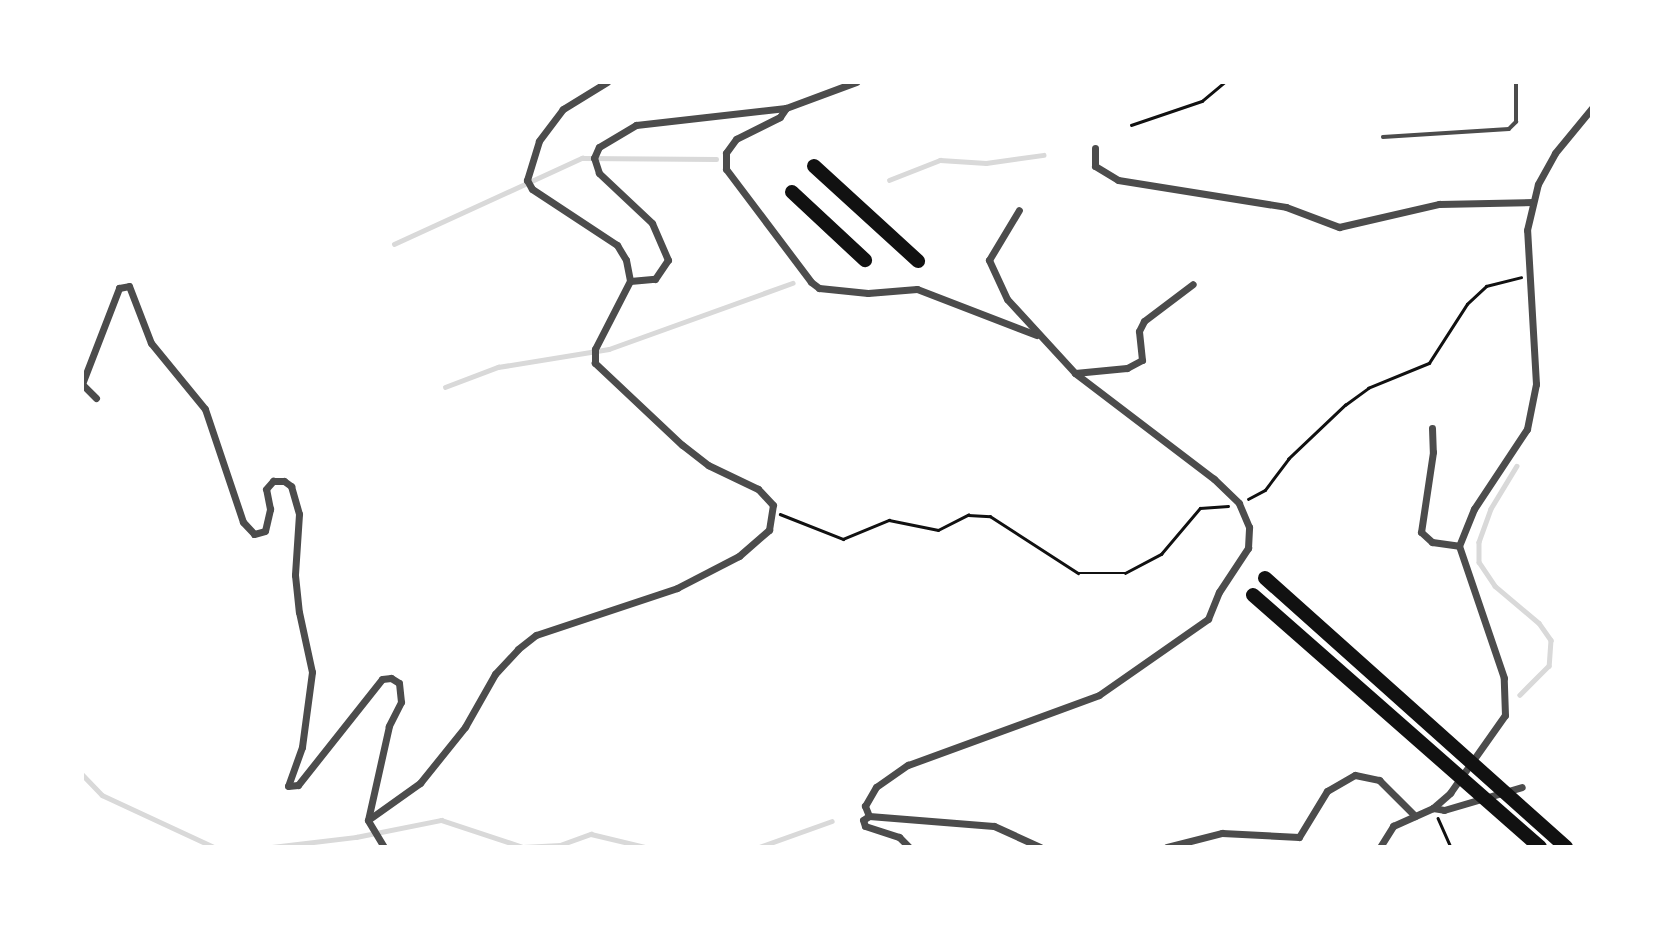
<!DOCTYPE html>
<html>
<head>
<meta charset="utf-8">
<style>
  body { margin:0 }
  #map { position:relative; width:1674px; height:929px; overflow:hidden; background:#fff; font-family:Merriweather,serif }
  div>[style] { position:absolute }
  .stream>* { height:4.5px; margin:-2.25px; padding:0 2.25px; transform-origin:2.25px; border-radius:2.25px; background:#d9d9d9 }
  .path>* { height:2.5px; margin:-1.25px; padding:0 1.25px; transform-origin:1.25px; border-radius:1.25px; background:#111 }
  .service>* { height:3.5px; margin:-1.75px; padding:0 1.75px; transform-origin:1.75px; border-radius:1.75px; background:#4c4c4c }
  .minor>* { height:7px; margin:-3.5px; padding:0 3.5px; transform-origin:3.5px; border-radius:3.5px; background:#4c4c4c }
  .motorway>* { height:14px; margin:-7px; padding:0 7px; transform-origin:7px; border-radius:7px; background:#111 }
  span { translate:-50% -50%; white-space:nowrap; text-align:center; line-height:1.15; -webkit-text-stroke:6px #fff; paint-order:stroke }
  .frame { position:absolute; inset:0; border:84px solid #fff; pointer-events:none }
</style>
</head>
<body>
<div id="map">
  <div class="stream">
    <div style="left:889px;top:180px;width:55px;rotate:-21.4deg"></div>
    <div style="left:940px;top:160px;width:46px;rotate:3.7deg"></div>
    <div style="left:986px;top:163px;width:58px;rotate:-8deg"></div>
    <div style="left:394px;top:244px;width:207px;rotate:-24.6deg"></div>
    <div style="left:582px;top:158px;width:134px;rotate:0.4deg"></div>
    <div style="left:445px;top:387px;width:57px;rotate:-20.7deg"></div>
    <div style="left:498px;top:367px;width:112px;rotate:-9.2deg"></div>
    <div style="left:609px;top:349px;width:195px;rotate:-19.8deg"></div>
    <div style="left:1517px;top:466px;width:50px;rotate:121.2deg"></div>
    <div style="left:1491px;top:509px;width:35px;rotate:110deg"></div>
    <div style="left:1479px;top:542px;width:20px;rotate:90deg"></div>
    <div style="left:1479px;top:562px;width:29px;rotate:56deg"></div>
    <div style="left:1495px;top:586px;width:57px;rotate:40.1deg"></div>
    <div style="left:1539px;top:623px;width:21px;rotate:55deg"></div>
    <div style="left:1551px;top:640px;width:26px;rotate:94deg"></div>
    <div style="left:1549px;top:666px;width:41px;rotate:135deg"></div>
    <div style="left:82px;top:774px;width:29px;rotate:46deg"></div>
    <div style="left:102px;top:795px;width:123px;rotate:24.9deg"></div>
    <div style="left:272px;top:847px;width:85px;rotate:-6.8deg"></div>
    <div style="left:356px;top:837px;width:87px;rotate:-11.3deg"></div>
    <div style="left:441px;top:820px;width:86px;rotate:18.2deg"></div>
    <div style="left:523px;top:847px;width:37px;rotate:-3deg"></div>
    <div style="left:560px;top:845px;width:33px;rotate:-20deg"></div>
    <div style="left:591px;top:834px;width:56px;rotate:13.5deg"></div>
    <div style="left:759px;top:847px;width:77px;rotate:-19.6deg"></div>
  </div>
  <div class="path">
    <div style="left:1131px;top:125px;width:75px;rotate:-18.7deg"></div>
    <div style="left:1202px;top:101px;width:30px;rotate:-40deg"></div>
    <div style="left:1248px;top:499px;width:19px;rotate:-28deg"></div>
    <div style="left:1265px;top:490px;width:39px;rotate:-53deg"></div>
    <div style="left:1288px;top:459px;width:79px;rotate:-43.5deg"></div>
    <div style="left:1345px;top:405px;width:29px;rotate:-36deg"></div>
    <div style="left:1368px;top:388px;width:66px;rotate:-22.3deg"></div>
    <div style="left:1429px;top:363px;width:70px;rotate:-57.2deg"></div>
    <div style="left:1467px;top:304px;width:26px;rotate:-43deg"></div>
    <div style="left:1486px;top:286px;width:36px;rotate:-14deg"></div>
    <div style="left:780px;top:514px;width:68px;rotate:21.6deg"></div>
    <div style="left:843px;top:539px;width:50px;rotate:-22.4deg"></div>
    <div style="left:889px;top:520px;width:50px;rotate:11.5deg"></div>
    <div style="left:938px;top:530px;width:34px;rotate:-27deg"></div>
    <div style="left:968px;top:515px;width:22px;rotate:3deg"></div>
    <div style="left:990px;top:516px;width:105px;rotate:32.9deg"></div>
    <div style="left:1078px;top:573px;width:47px"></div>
    <div style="left:1125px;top:573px;width:41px;rotate:-27.8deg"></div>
    <div style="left:1161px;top:554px;width:60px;rotate:-49.7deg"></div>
    <div style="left:1200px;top:508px;width:28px;rotate:-4deg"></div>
    <div style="left:1438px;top:818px;width:32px;rotate:66deg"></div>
  </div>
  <div class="service">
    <div style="left:1383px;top:137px;width:126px;rotate:-3.6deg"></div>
    <div style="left:1509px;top:129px;width:10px;rotate:-45deg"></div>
    <div style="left:1516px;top:122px;width:40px;rotate:-90deg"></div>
  </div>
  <div class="minor">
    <div style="left:607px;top:82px;width:52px;rotate:148.5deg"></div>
    <div style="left:563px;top:109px;width:40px;rotate:127deg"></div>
    <div style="left:539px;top:141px;width:41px;rotate:107.1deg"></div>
    <div style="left:527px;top:180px;width:10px;rotate:61deg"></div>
    <div style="left:532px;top:189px;width:102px;rotate:33.4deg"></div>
    <div style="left:617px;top:245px;width:17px;rotate:59deg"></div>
    <div style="left:626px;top:260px;width:21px;rotate:79deg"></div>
    <div style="left:786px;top:108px;width:11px;rotate:124deg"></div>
    <div style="left:780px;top:117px;width:49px;rotate:153.4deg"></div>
    <div style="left:736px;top:139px;width:17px;rotate:126deg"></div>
    <div style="left:726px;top:153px;width:16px;rotate:90deg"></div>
    <div style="left:726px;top:169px;width:141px;rotate:53deg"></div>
    <div style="left:811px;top:282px;width:10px;rotate:37deg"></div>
    <div style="left:819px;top:288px;width:49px;rotate:5.8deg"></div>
    <div style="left:868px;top:293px;width:49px;rotate:-4.7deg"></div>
    <div style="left:917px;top:289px;width:128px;rotate:21.1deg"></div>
    <div style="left:1095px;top:148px;width:18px;rotate:90deg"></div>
    <div style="left:1095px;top:166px;width:27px;rotate:31deg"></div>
    <div style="left:1118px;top:180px;width:170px;rotate:9.1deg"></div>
    <div style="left:1286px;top:207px;width:57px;rotate:20.7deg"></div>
    <div style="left:1339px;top:227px;width:103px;rotate:-13deg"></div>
    <div style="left:1439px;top:204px;width:94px;rotate:-1.2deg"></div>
    <div style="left:630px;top:281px;width:25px;rotate:-5deg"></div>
    <div style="left:655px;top:279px;width:23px;rotate:-56deg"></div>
    <div style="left:668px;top:260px;width:40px;rotate:-113.4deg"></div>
    <div style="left:652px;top:223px;width:73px;rotate:-136.7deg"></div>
    <div style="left:599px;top:173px;width:16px;rotate:-108deg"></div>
    <div style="left:594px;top:158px;width:12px;rotate:-66deg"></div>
    <div style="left:599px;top:147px;width:43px;rotate:-30.7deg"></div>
    <div style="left:636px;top:125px;width:151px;rotate:-6.5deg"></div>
    <div style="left:786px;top:108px;width:75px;rotate:-20.4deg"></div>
    <div style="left:1075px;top:373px;width:52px;rotate:-5.5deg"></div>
    <div style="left:1127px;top:368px;width:17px;rotate:-28deg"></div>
    <div style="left:1142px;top:360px;width:29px;rotate:-96deg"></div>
    <div style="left:1139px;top:331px;width:11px;rotate:-63deg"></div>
    <div style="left:1144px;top:321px;width:61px;rotate:-37.1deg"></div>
    <div style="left:96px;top:398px;width:20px;rotate:-135deg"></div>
    <div style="left:82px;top:384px;width:103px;rotate:-68.9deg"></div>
    <div style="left:119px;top:288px;width:10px;rotate:-11deg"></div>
    <div style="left:129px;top:286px;width:61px;rotate:68.9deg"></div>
    <div style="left:151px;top:343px;width:85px;rotate:50.7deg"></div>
    <div style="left:205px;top:409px;width:119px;rotate:71.4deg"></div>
    <div style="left:243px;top:522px;width:16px;rotate:47deg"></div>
    <div style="left:254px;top:534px;width:11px;rotate:-15deg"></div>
    <div style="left:265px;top:531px;width:23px;rotate:-77deg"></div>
    <div style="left:270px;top:509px;width:20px;rotate:-101deg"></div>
    <div style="left:266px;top:489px;width:11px;rotate:-49deg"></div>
    <div style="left:273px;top:481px;width:11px"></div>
    <div style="left:284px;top:481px;width:9px;rotate:36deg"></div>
    <div style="left:291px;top:486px;width:29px;rotate:74deg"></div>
    <div style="left:299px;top:514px;width:61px;rotate:93.8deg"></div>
    <div style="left:295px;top:575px;width:37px;rotate:84deg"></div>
    <div style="left:299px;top:612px;width:61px;rotate:77.8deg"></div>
    <div style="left:312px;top:672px;width:76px;rotate:97.6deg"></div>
    <div style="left:302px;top:747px;width:41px;rotate:109.7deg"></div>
    <div style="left:288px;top:786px;width:10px;rotate:-6deg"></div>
    <div style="left:298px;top:785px;width:135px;rotate:-51.6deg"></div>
    <div style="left:382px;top:679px;width:9px;rotate:-6deg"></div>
    <div style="left:391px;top:678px;width:9px;rotate:32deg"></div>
    <div style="left:399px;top:683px;width:19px;rotate:84deg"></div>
    <div style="left:401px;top:702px;width:27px;rotate:117deg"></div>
    <div style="left:389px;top:726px;width:96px;rotate:102.6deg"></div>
    <div style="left:1432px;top:428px;width:24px;rotate:88deg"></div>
    <div style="left:1433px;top:452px;width:81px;rotate:98.5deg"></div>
    <div style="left:1421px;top:532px;width:15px;rotate:42deg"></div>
    <div style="left:1432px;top:542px;width:27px;rotate:8deg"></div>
    <div style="left:1433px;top:808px;width:11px;rotate:10deg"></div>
    <div style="left:1444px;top:810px;width:81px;rotate:-16.4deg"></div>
    <div style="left:869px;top:816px;width:11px;rotate:-112deg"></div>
    <div style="left:865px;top:806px;width:22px;rotate:-60deg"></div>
    <div style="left:876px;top:787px;width:39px;rotate:-35deg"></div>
    <div style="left:908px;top:765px;width:203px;rotate:-20.1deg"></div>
    <div style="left:1099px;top:695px;width:133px;rotate:-34.9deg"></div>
    <div style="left:1208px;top:619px;width:29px;rotate:-68deg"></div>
    <div style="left:1219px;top:592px;width:53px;rotate:-56.6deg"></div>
    <div style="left:1248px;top:548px;width:21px;rotate:-87deg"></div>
    <div style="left:1249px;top:527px;width:26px;rotate:-113deg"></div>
    <div style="left:1239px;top:503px;width:35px;rotate:-136deg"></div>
    <div style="left:1214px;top:479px;width:175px;rotate:-142.7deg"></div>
    <div style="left:1075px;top:373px;width:100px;rotate:-132.6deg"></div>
    <div style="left:1007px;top:299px;width:43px;rotate:-114.8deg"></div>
    <div style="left:989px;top:260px;width:58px;rotate:-59deg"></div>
    <div style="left:869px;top:816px;width:125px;rotate:4.6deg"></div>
    <div style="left:994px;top:826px;width:51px;rotate:24.5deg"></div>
    <div style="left:869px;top:816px;width:7px;rotate:146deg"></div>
    <div style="left:863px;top:820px;width:6px;rotate:72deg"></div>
    <div style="left:865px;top:826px;width:36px;rotate:18deg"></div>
    <div style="left:899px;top:837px;width:14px;rotate:45deg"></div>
    <div style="left:384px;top:847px;width:31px;rotate:-121deg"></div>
    <div style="left:368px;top:820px;width:64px;rotate:-35.4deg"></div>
    <div style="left:420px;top:783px;width:72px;rotate:-51.2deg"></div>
    <div style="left:465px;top:727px;width:61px;rotate:-60.5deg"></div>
    <div style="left:495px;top:674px;width:34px;rotate:-47deg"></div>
    <div style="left:518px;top:649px;width:23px;rotate:-38deg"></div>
    <div style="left:536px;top:635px;width:149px;rotate:-18.4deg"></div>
    <div style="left:677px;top:588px;width:70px;rotate:-27.3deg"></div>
    <div style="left:739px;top:556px;width:40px;rotate:-41deg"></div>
    <div style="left:769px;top:530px;width:25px;rotate:-81deg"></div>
    <div style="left:773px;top:505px;width:22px;rotate:-133deg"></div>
    <div style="left:758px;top:489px;width:55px;rotate:-154.4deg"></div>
    <div style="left:708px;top:465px;width:33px;rotate:-142deg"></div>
    <div style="left:682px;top:445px;width:120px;rotate:-136.7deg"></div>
    <div style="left:595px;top:363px;width:14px;rotate:-90deg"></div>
    <div style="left:595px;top:349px;width:76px;rotate:-62.8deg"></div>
    <div style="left:1167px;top:847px;width:57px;rotate:-14.3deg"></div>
    <div style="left:1222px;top:833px;width:77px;rotate:3deg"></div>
    <div style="left:1299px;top:837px;width:54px;rotate:-58.7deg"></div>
    <div style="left:1327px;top:791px;width:32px;rotate:-30deg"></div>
    <div style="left:1355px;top:775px;width:25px;rotate:12deg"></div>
    <div style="left:1379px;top:780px;width:51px;rotate:45deg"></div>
    <div style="left:1380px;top:847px;width:25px;rotate:-58deg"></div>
    <div style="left:1393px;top:826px;width:44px;rotate:-24.2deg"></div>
    <div style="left:1433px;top:808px;width:23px;rotate:-41deg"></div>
    <div style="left:1450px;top:793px;width:95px;rotate:-54.8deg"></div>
    <div style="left:1505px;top:715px;width:37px;rotate:-92deg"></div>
    <div style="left:1504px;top:678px;width:139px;rotate:-108.8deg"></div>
    <div style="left:1459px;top:546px;width:40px;rotate:-68deg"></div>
    <div style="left:1474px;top:509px;width:96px;rotate:-56.5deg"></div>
    <div style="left:1527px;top:429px;width:46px;rotate:-78.7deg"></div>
    <div style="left:1536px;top:384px;width:154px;rotate:-93.3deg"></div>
    <div style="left:1527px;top:230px;width:47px;rotate:-76.6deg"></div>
    <div style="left:1538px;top:184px;width:35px;rotate:-61deg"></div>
    <div style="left:1555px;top:153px;width:58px;rotate:-50.6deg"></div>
  </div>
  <div class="motorway">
    <div style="left:814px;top:166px;width:141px;rotate:42.4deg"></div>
    <div style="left:792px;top:192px;width:100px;rotate:43deg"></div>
    <div style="left:1265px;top:578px;width:404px;rotate:41.8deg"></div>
    <div style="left:1253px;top:595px;width:382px;rotate:41.3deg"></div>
  </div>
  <div class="frame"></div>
</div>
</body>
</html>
